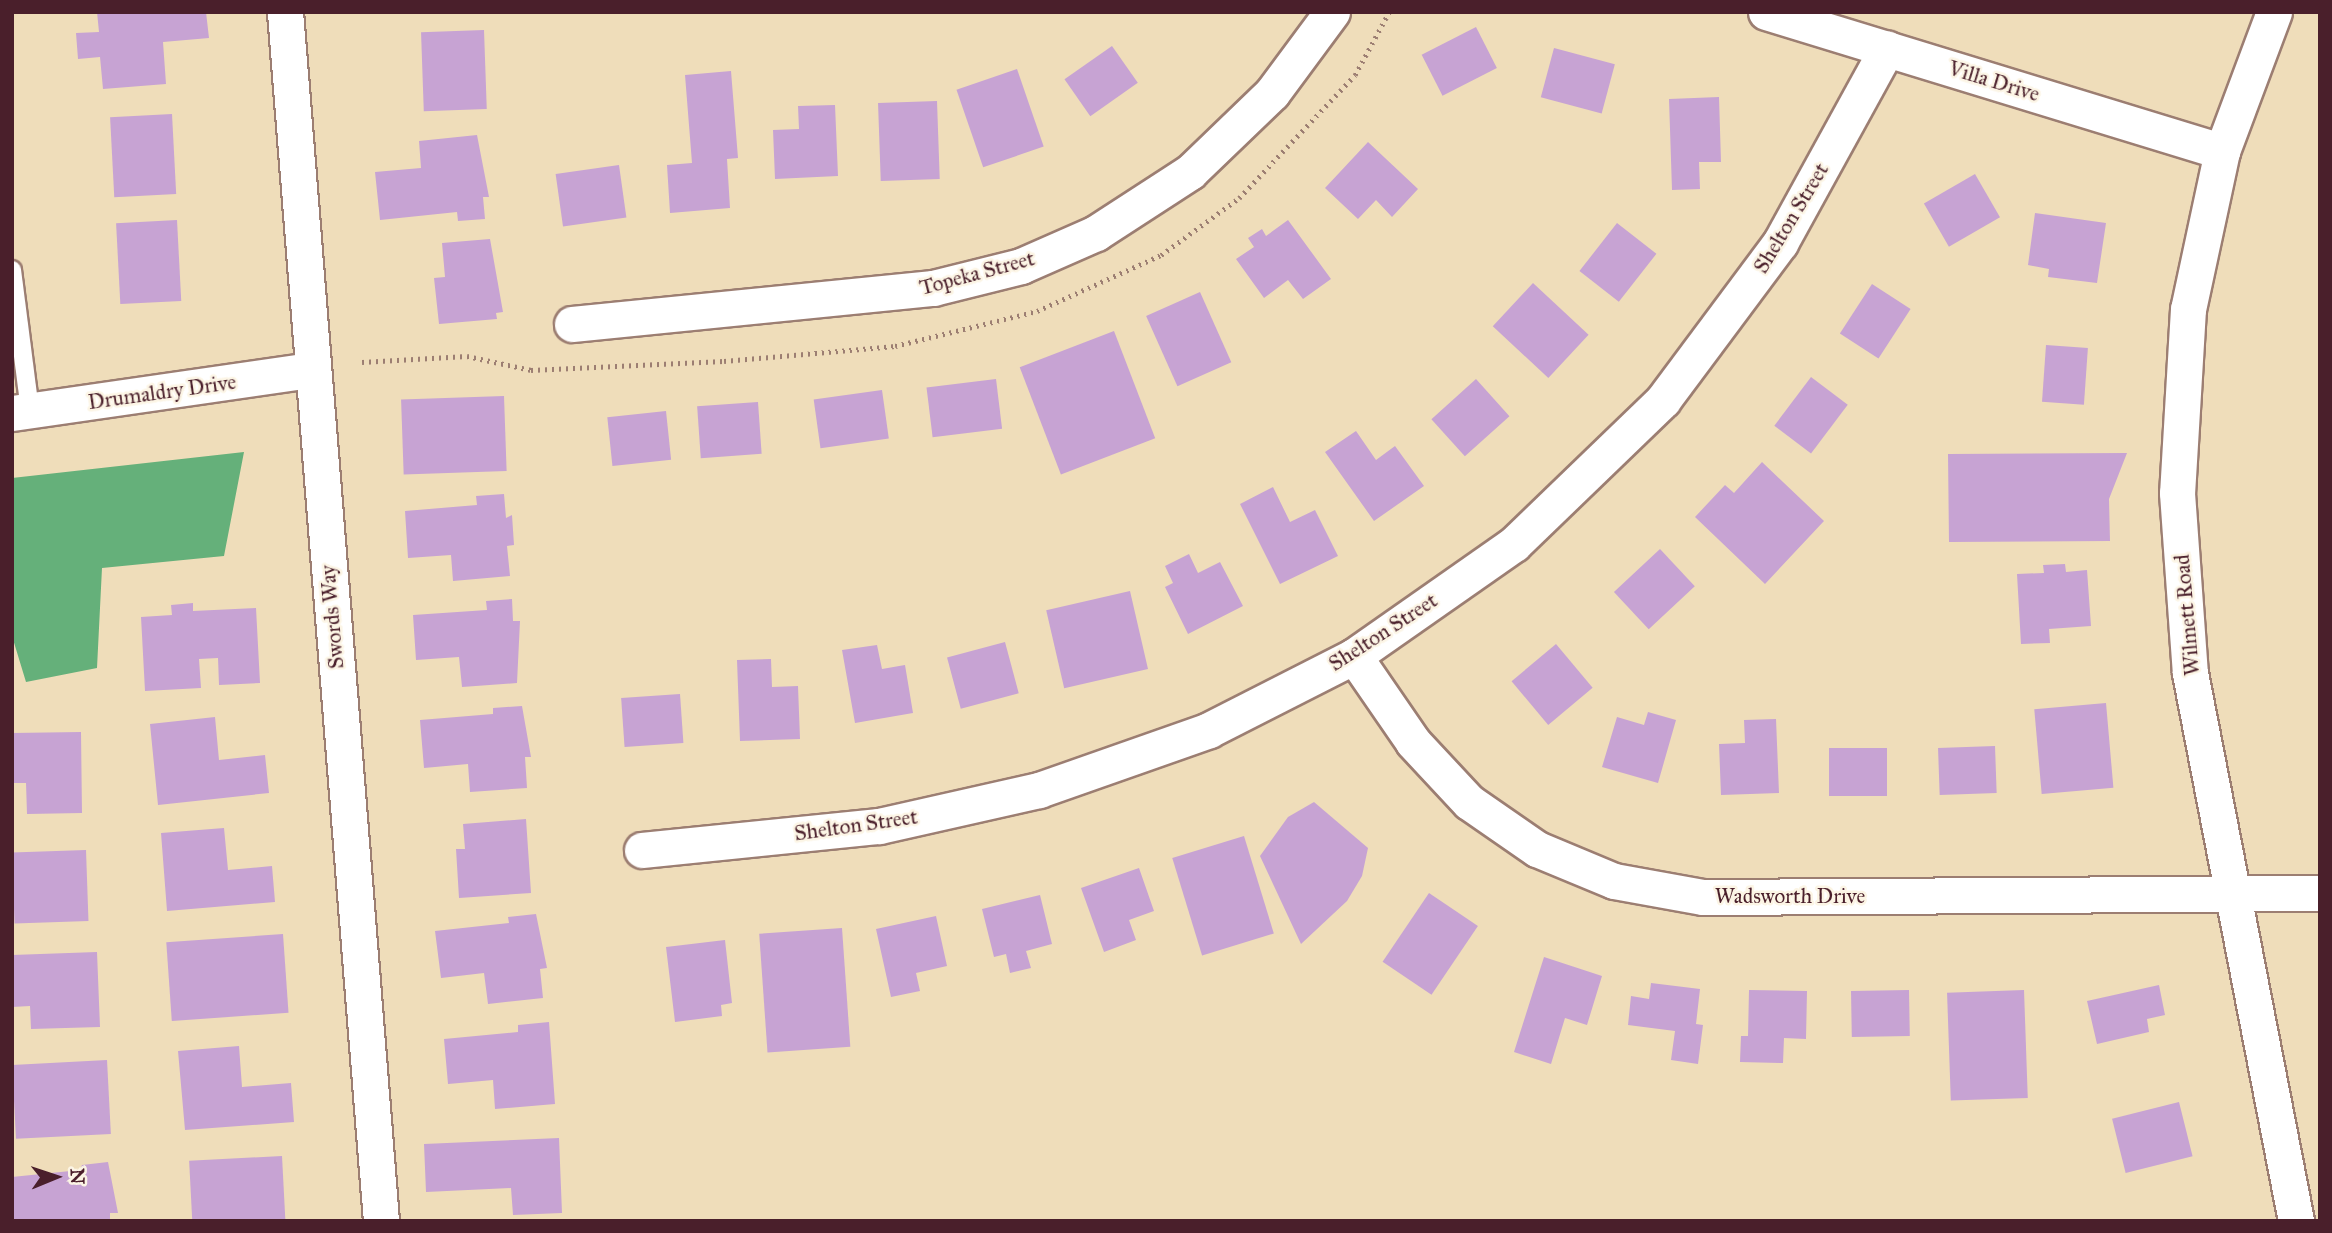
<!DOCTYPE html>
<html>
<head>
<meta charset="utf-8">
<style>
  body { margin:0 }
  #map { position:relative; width:2332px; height:1233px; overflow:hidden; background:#efddba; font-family:"IM FELL Great Primer",serif }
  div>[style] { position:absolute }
  .forest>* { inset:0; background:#65b07a }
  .building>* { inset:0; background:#c7a3d3; transform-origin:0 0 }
  .path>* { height:4.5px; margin-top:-2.25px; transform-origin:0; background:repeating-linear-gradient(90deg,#9c7e72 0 2px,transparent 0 7px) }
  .roads { filter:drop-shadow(2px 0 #9c7e72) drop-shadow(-2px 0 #9c7e72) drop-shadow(0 2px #9c7e72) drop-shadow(0 -2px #9c7e72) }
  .service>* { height:18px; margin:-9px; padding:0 9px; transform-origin:9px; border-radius:9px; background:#fff }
  .minor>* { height:35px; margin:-17.5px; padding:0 17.5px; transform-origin:17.5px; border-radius:17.5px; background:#fff }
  span { translate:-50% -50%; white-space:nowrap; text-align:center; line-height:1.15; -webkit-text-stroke:5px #fcf5e5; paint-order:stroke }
  .street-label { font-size:21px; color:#4a1f2b }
  .frame { position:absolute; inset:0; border:14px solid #4a1f2b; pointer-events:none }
  .north { position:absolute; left:21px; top:1142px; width:70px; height:70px; -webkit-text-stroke:5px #fcf5e5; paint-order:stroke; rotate:88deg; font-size:19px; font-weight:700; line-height:28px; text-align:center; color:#4a1f2b }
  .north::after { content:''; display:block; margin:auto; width:24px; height:32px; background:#4a1f2b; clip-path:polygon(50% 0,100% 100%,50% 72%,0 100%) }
</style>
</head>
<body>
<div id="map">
  <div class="forest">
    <div style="clip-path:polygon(244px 452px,224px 556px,102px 568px,97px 668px,26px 682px,12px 636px,12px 478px)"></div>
  </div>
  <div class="building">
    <div style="clip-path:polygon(97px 12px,206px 12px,209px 38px,163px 42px,166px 84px,103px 89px,100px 57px,78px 59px,76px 33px,99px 32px)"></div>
    <div style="left:1476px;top:27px;width:46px;height:61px;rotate:63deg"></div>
    <div style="left:484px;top:30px;width:79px;height:63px;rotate:88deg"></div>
    <div style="left:1112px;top:46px;width:45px;height:58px;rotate:55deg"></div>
    <div style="left:1554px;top:48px;width:63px;height:51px;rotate:15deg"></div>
    <div style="left:1017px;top:69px;width:82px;height:64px;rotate:71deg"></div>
    <div style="clip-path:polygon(731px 71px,738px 158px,727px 159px,730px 208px,670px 213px,667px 165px,692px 163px,685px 75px)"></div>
    <div style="clip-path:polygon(1719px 97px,1721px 162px,1699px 162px,1700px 189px,1672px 190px,1669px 99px)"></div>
    <div style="left:937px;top:101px;width:78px;height:59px;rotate:88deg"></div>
    <div style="clip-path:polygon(835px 105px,838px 176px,775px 179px,773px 130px,799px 129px,798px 106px)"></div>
    <div style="left:172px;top:114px;width:80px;height:62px;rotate:87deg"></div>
    <div style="clip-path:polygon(477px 135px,489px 197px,483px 197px,485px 219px,458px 221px,457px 212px,380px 220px,375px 172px,421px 168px,419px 141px)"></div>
    <div style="clip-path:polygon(1368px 142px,1418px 189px,1392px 217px,1376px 200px,1358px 219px,1325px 188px)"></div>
    <div style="left:619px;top:165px;width:53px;height:64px;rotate:82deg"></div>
    <div style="left:1975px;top:174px;width:50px;height:59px;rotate:60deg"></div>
    <div style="clip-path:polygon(2035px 213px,2106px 223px,2097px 283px,2048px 277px,2049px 269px,2028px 265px)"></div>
    <div style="left:177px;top:220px;width:81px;height:61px;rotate:87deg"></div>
    <div style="clip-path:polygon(1288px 220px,1331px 279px,1303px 299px,1288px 280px,1264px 298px,1236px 259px,1254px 247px,1248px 238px,1262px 229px,1266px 236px)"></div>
    <div style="left:1617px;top:223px;width:50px;height:61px;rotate:38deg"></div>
    <div style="clip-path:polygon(490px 239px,503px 312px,496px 313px,497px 319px,439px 324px,434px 278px,445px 277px,442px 243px)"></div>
    <div style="left:1533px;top:283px;width:76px;height:59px;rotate:43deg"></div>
    <div style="left:1872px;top:284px;width:46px;height:59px;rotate:33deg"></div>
    <div style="left:1200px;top:292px;width:77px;height:59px;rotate:66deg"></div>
    <div style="left:1114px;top:331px;width:115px;height:101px;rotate:69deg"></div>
    <div style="left:2046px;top:345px;width:42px;height:57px;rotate:4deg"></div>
    <div style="left:1811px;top:377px;width:46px;height:61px;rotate:37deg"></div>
    <div style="left:996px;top:379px;width:50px;height:70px;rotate:83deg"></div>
    <div style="left:1476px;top:379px;width:50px;height:60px;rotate:48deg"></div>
    <div style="left:882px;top:390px;width:49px;height:69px;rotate:82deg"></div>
    <div style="left:504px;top:396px;width:75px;height:103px;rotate:88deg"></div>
    <div style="left:758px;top:402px;width:52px;height:61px;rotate:86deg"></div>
    <div style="left:666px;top:411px;width:49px;height:59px;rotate:84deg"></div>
    <div style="clip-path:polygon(1356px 431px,1376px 460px,1395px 446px,1424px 486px,1374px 521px,1325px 452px)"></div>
    <div style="clip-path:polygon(2127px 453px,2109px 499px,2110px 541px,1949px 542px,1948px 454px)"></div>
    <div style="clip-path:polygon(1762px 462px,1824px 521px,1765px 584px,1695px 517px,1725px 485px,1734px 493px)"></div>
    <div style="clip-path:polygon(1273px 487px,1290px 522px,1315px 510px,1338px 556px,1280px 584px,1240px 504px)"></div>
    <div style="clip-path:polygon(504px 494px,506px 518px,512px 515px,514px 545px,507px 546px,510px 576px,453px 581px,451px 555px,408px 558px,405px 511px,477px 505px,476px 496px)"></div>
    <div style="left:1660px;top:549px;width:51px;height:63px;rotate:47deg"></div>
    <div style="clip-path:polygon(1189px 554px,1198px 573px,1220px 562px,1243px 606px,1188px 634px,1165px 587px,1173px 583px,1165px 566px)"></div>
    <div style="clip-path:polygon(2065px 564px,2066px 572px,2087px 570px,2091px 626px,2049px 629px,2050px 643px,2021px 644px,2017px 574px,2044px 573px,2043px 565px)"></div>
    <div style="left:1130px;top:591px;width:80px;height:86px;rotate:77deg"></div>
    <div style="clip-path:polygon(512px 599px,513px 621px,520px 621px,517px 683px,462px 687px,459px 657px,416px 660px,413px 615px,487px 610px,486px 601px)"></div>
    <div style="clip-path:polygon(193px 603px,193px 611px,256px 608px,260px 683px,219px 685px,218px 658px,199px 659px,201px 688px,145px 691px,141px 617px,172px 615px,171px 605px)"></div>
    <div style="left:1005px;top:642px;width:53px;height:60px;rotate:75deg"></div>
    <div style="left:1556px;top:644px;width:57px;height:58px;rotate:50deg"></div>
    <div style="clip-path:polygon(877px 645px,882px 669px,905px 665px,913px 713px,855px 723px,842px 650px)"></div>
    <div style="clip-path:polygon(771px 659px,772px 687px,798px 686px,800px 739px,740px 741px,737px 660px)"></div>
    <div style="left:680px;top:694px;width:49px;height:59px;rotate:86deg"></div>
    <div style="left:2106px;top:703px;width:85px;height:72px;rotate:85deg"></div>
    <div style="clip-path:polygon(522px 706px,531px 757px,525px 757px,527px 788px,470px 792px,468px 764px,424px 768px,420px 720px,493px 714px,493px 708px)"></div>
    <div style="clip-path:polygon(1648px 712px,1676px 720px,1658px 783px,1602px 767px,1617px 717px,1644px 725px)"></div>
    <div style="clip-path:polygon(215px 717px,219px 760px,265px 755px,269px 793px,158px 805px,150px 724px)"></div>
    <div style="clip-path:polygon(1776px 719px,1779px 793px,1721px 795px,1719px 744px,1745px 743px,1744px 720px)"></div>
    <div style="clip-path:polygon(81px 732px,82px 813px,27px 814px,26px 783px,12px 783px,12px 733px)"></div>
    <div style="left:1995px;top:746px;width:47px;height:57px;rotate:88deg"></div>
    <div style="left:1829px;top:748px;width:58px;height:48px"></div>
    <div style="clip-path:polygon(1314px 802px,1368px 848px,1362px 876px,1347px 901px,1301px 944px,1260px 856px,1288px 817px)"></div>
    <div style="clip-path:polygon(526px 819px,531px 893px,459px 898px,456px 849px,465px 849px,463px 824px)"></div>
    <div style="clip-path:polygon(224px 828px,228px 870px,272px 866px,275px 902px,167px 911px,161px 833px)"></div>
    <div style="left:1244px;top:836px;width:102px;height:75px;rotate:73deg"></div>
    <div style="left:86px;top:850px;width:71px;height:74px;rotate:88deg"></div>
    <div style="clip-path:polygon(1139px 868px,1154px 911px,1129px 920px,1136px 940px,1104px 952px,1081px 888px)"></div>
    <div style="left:1429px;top:893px;width:59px;height:83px;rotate:34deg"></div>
    <div style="clip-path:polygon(1040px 895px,1052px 944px,1026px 951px,1031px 968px,1010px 973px,1006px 954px,994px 957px,982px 909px)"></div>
    <div style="clip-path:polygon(536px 914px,547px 968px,540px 969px,543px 998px,488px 1004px,484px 973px,441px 978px,435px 931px,509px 923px,508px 917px)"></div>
    <div style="clip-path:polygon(936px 916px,947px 966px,916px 973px,920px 991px,891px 997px,876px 929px)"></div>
    <div style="left:842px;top:928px;width:119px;height:83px;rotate:86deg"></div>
    <div style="left:283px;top:934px;width:79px;height:117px;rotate:86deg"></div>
    <div style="clip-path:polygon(725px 940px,732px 1003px,721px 1005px,722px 1016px,675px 1022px,666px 947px)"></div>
    <div style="clip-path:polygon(97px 952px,100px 1027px,31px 1029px,30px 1006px,12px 1007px,12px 955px)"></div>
    <div style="clip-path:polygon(1544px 957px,1602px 976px,1587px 1025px,1565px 1018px,1551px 1064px,1514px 1052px)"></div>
    <div style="clip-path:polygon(1651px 983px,1700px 989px,1696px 1024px,1703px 1025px,1698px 1064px,1671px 1060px,1675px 1031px,1628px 1025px,1631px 996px,1649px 999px)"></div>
    <div style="clip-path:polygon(2159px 985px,2165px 1015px,2147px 1019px,2149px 1032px,2097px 1044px,2087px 1001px)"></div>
    <div style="clip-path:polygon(1749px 990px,1807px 991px,1806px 1039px,1784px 1038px,1783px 1063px,1740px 1062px,1741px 1036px,1748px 1036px)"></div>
    <div style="left:1909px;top:990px;width:46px;height:58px;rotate:89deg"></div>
    <div style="left:2024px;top:990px;width:108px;height:77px;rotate:88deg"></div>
    <div style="clip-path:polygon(549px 1022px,555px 1104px,495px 1109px,493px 1080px,448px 1084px,444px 1039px,518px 1032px,518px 1025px)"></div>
    <div style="clip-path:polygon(239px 1046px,242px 1087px,291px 1083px,294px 1122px,185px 1130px,178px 1051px)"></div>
    <div style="left:107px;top:1060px;width:74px;height:95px;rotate:87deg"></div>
    <div style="left:2179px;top:1102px;width:56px;height:69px;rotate:76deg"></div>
    <div style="clip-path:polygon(559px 1138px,562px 1213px,513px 1215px,511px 1188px,426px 1192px,424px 1144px)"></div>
    <div style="left:282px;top:1156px;width:65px;height:93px;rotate:87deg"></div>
    <div style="clip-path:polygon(108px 1162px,118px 1213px,110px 1213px,110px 1221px,12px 1221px,12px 1177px,80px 1170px,82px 1165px)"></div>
  </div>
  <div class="path">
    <div style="left:362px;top:362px;width:105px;rotate:-3.3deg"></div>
    <div style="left:467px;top:356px;width:66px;rotate:12.3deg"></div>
    <div style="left:531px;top:370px;width:193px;rotate:-2.7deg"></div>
    <div style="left:724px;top:361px;width:172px;rotate:-5deg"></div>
    <div style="left:895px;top:346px;width:146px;rotate:-13.8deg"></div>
    <div style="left:1037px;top:311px;width:136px;rotate:-24.3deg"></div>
    <div style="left:1161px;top:255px;width:97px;rotate:-36.2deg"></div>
    <div style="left:1239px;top:198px;width:169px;rotate:-46.7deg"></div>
    <div style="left:1355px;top:75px;width:72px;rotate:-61.6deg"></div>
  </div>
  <div class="roads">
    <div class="service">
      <div style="left:12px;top:270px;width:142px;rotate:82.7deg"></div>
    </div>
    <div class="minor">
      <div style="left:285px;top:12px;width:1213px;rotate:85.46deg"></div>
      <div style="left:1766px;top:12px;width:477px;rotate:17deg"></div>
      <div style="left:2274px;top:12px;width:148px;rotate:110.5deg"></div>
      <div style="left:2222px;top:151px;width:162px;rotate:102.1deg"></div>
      <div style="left:2188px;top:309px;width:184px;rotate:93.4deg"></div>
      <div style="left:2177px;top:493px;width:180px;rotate:85.9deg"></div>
      <div style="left:2190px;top:673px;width:558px;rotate:79.05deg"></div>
      <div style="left:572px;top:324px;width:363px;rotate:-5.7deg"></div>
      <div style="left:933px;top:288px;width:91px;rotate:-14deg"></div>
      <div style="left:1021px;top:266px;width:82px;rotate:-23.7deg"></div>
      <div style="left:1096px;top:233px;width:112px;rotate:-33deg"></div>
      <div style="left:1190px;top:172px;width:114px;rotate:-43.9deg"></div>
      <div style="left:1272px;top:93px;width:101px;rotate:-53.5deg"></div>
      <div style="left:12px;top:413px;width:303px;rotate:-8.2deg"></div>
      <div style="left:1354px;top:656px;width:104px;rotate:55.5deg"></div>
      <div style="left:1413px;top:742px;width:82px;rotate:47deg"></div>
      <div style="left:1469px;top:802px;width:83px;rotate:34.7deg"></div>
      <div style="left:1537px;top:849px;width:83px;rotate:22.6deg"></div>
      <div style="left:1614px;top:881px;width:90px;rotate:10.2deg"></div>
      <div style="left:1703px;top:897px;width:617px;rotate:-0.37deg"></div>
      <div style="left:642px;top:850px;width:238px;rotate:-5.8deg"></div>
      <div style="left:879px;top:826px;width:164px;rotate:-12.7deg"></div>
      <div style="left:1039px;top:790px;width:180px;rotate:-19.4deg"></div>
      <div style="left:1209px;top:730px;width:163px;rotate:-27deg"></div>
      <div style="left:1354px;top:656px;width:195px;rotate:-35deg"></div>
      <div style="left:1514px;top:544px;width:207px;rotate:-44deg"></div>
      <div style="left:1663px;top:400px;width:196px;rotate:-53.3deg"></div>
      <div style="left:1780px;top:243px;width:222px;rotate:-61.2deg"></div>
    </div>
  </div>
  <div class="street-label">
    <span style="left:1994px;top:81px;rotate:17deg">Villa Drive</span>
    <span style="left:1791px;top:218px;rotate:-59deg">Shelton Street</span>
    <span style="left:977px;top:273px;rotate:-15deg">Topeka Street</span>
    <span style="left:162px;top:392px;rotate:-8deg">Drumaldry Drive</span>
    <span style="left:2187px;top:615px;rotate:-95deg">Wilmett Road</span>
    <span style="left:332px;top:617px;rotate:-95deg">Swords Way</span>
    <span style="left:1383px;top:632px;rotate:-33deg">Shelton Street</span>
    <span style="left:856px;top:825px;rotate:-8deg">Shelton Street</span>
    <span style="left:1790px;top:896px">Wadsworth Drive</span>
  </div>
  <div class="frame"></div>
  <div class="north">N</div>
</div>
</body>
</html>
